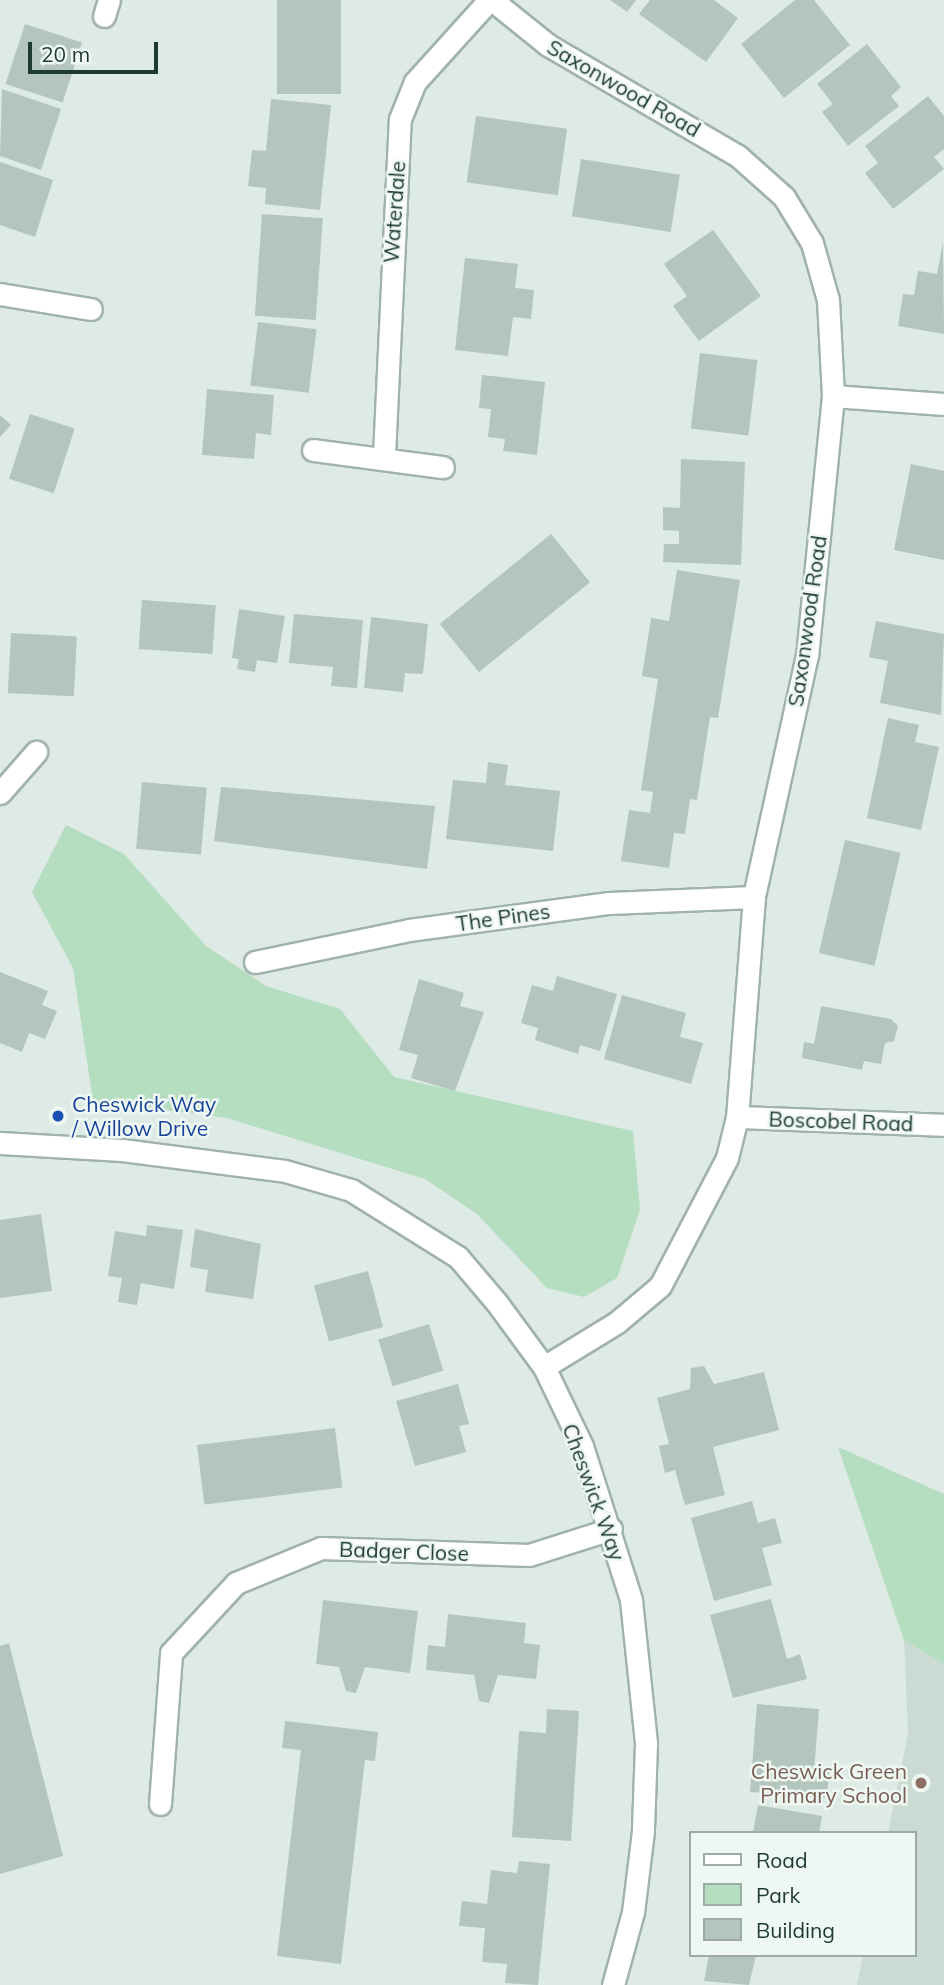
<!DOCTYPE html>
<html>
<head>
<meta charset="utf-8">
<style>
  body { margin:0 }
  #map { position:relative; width:944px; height:1985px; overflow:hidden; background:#ddeae5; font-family:Mulish,sans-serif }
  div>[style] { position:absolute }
  .built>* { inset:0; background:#cbdad3 }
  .green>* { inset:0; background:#b5ddc0 }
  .building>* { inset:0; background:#b3c5bd; transform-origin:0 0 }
  .roads { filter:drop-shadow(2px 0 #a0b2ac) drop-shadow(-2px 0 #a0b2ac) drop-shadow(0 2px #a0b2ac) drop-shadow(0 -2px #a0b2ac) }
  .street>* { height:21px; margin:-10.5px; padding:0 10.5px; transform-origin:10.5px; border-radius:10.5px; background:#fff }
  .dots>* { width:19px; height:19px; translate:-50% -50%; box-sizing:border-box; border:4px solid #eef7f2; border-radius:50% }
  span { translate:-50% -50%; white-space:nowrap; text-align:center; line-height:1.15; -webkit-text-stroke:5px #eef7f2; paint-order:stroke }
  .street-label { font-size:21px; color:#1e3a33 }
  .transit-label { font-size:21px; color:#164399 }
  .left { translate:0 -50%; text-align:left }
  .education-label { font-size:21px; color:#785e54 }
  .right { translate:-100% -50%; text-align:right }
  .legend { position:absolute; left:689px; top:1831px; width:228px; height:126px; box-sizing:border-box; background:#eef7f2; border:2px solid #9baba6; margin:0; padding:9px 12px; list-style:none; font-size:21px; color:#1e3a33 }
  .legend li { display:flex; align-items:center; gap:14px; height:35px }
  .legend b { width:35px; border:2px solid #9baba6 }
  .scale { position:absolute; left:28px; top:42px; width:130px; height:32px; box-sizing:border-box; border:4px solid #1e3a33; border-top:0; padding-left:9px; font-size:21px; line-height:24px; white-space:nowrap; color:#1e3a33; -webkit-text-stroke:5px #eef7f2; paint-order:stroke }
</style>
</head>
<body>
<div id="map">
  <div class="built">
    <div style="clip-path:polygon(904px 1640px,944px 1664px,944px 1985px,857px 1985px,863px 1955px,914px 1955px,914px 1833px,888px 1833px,908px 1734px)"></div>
  </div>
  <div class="green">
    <div style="clip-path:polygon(66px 825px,124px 854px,206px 946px,266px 986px,340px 1009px,394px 1077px,633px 1131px,640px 1210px,617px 1278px,584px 1297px,547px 1288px,477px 1214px,425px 1179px,227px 1118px,93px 1101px,73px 968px,32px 892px)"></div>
    <div style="clip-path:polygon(838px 1447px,944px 1494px,944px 1664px,904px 1640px)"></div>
  </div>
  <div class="building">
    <div style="left:277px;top:0;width:64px;height:94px"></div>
    <div style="clip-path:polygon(610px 0,636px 0,627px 12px)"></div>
    <div style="clip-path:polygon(650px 0,714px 0,738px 18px,706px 62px,639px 14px)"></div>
    <div style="clip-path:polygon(795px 0,814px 0,850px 45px,784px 98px,741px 44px)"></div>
    <div style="left:25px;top:24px;width:60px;height:63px;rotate:18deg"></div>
    <div style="clip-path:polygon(867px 44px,901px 87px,891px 96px,899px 106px,848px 146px,822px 112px,833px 104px,817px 84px)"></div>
    <div style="clip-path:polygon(2px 89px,61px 109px,41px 170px,0 156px)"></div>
    <div style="clip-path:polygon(928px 96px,944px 116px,944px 149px,934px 157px,944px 169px,893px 209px,865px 173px,878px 163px,865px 146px)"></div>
    <div style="clip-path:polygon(271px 99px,331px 105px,320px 210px,265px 204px,266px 188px,248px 186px,252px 150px,266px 151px)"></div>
    <div style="left:476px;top:116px;width:92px;height:67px;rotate:8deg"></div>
    <div style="left:581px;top:159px;width:100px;height:58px;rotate:9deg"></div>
    <div style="clip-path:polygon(0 162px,53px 180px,35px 237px,0 225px)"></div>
    <div style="left:262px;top:214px;width:61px;height:102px;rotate:4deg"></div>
    <div style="clip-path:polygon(713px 230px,761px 296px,699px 341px,673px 306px,687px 296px,664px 264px)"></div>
    <div style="clip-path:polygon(943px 242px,944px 334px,898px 326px,903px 294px,914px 295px,918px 271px,937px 274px)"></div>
    <div style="clip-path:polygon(465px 258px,518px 264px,515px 288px,534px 290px,531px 319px,513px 317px,508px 356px,455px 350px)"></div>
    <div style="left:258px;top:322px;width:59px;height:64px;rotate:7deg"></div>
    <div style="left:700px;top:353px;width:58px;height:76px;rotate:7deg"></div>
    <div style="clip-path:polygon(482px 375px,545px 382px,537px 455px,503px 451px,505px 439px,488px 437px,491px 409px,479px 408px)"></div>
    <div style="clip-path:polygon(207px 389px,274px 395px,271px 435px,256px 433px,254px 459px,202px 455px)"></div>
    <div style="left:30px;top:414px;width:47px;height:68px;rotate:18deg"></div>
    <div style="clip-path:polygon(0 415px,11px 425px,0 437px)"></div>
    <div style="clip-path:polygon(681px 459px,745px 462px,741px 565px,663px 562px,664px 544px,679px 544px,679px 531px,663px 530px,663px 507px,680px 508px)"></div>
    <div style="clip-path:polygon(911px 464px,944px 471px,944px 560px,894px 550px)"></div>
    <div style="left:551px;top:534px;width:62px;height:143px;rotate:51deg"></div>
    <div style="clip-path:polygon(677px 570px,740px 580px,718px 718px,710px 717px,697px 800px,690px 799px,685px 834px,674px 833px,669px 868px,621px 861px,629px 810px,650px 813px,653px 792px,641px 790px,658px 679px,642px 676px,651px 618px,669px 621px)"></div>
    <div style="left:142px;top:600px;width:74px;height:49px;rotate:4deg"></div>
    <div style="clip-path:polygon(239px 609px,285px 616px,277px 663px,257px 660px,255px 672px,237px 669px,239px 659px,232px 658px)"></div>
    <div style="clip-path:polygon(294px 614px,363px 620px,357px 688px,331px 686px,333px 667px,289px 663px)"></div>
    <div style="clip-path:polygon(371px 617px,428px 624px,423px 674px,405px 673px,403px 692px,364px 688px)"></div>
    <div style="clip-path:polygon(876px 621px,944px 634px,941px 715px,880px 703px,888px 661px,869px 657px)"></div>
    <div style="left:11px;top:633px;width:66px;height:60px;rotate:3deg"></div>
    <div style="clip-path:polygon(888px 718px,919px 725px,915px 742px,939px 747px,921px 830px,867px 818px)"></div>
    <div style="clip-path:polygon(488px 762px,508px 765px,505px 785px,560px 791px,553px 851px,446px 839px,453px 780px,486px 783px)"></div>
    <div style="left:142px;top:782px;width:65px;height:67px;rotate:5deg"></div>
    <div style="clip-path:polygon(221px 787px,435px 806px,427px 869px,214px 841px)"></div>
    <div style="left:845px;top:840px;width:57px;height:116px;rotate:13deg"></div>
    <div style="clip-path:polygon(0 972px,48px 991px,42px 1005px,57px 1011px,45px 1039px,29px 1033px,22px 1052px,0 1043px)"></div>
    <div style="clip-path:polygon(557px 976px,617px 994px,600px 1051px,580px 1045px,578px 1054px,535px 1040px,538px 1028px,521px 1023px,532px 985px,553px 991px)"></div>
    <div style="clip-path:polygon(419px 979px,464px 993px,460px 1006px,484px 1012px,455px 1091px,411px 1078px,418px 1055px,399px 1050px)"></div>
    <div style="clip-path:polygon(622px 995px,686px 1013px,680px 1037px,703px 1043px,691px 1084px,604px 1059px)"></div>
    <div style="clip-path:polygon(821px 1006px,891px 1019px,898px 1026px,894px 1041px,885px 1043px,881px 1064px,864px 1061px,862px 1070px,802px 1058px,804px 1042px,814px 1044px)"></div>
    <div style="clip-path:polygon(41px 1214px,52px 1291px,0 1298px,0 1220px)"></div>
    <div style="clip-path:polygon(147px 1225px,183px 1230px,174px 1289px,141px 1283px,137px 1305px,118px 1302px,122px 1278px,108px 1276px,115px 1231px,146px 1236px)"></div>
    <div style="clip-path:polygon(195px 1229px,261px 1244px,253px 1299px,205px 1292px,208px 1270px,190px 1267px)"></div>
    <div style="left:368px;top:1271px;width:58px;height:56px;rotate:75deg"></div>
    <div style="left:429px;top:1324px;width:49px;height:53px;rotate:73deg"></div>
    <div style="clip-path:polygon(704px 1366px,714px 1384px,764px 1372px,779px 1430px,713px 1447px,725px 1495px,685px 1505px,675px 1470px,665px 1473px,659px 1446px,669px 1444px,657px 1398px,690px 1389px,691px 1368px)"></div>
    <div style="clip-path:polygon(458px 1384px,469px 1424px,459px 1426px,466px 1452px,415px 1466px,396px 1401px)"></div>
    <div style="left:335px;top:1428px;width:60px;height:139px;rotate:83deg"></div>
    <div style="clip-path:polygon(752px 1501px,758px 1523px,775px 1518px,782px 1543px,762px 1548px,772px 1585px,714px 1601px,691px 1518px)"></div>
    <div style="clip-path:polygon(771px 1599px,787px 1659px,800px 1654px,807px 1679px,733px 1698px,710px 1615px)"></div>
    <div style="clip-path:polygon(323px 1600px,418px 1611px,410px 1673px,365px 1667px,356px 1693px,346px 1691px,339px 1667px,316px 1664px)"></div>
    <div style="clip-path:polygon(448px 1614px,526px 1623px,524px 1643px,540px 1645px,536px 1679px,498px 1675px,489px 1703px,479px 1701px,474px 1675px,426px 1670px,428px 1645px,445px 1647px)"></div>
    <div style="clip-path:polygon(9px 1643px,63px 1856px,0 1874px,0 1646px)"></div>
    <div style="clip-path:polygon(757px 1704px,819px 1709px,814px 1771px,829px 1772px,827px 1798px,750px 1792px)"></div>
    <div style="clip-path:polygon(547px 1709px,579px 1711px,571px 1841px,512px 1837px,519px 1731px,546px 1733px)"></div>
    <div style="clip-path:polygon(285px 1721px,378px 1732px,375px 1761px,365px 1760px,341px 1964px,277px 1956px,301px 1750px,282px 1748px)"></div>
    <div style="clip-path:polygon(758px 1805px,822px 1816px,819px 1833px,753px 1833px)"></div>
    <div style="clip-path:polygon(519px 1861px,550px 1864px,538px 1985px,505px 1983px,507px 1964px,482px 1962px,485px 1928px,459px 1926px,462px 1901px,487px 1904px,491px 1870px,517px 1873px)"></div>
    <div style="clip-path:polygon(709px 1955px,756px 1955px,749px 1985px,704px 1981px)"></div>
  </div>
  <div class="roads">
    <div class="street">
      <div style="left:492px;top:0;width:72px;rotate:38.8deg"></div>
      <div style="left:548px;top:45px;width:220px;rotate:30.3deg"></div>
      <div style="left:738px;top:156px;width:62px;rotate:41.7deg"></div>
      <div style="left:784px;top:197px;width:54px;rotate:58.7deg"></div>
      <div style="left:812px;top:243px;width:59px;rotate:74.3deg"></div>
      <div style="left:828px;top:300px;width:96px;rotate:87deg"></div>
      <div style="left:833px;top:396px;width:260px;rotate:95.7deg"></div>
      <div style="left:807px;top:655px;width:248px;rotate:102.4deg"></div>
      <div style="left:754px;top:897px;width:221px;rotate:94.4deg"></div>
      <div style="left:737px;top:1117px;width:42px;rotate:103.7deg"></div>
      <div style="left:727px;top:1158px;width:144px;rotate:117.6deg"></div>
      <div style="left:660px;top:1286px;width:57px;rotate:139.9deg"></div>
      <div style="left:616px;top:1323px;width:84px;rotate:148.6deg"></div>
      <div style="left:104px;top:16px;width:17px;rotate:-73deg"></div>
      <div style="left:0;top:294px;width:92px;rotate:9.4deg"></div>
      <div style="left:833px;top:396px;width:111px;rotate:4.1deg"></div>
      <div style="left:313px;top:450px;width:131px;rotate:7.5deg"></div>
      <div style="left:384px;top:455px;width:336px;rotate:-87.3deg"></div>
      <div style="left:400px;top:119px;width:40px;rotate:-68deg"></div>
      <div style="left:415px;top:82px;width:110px;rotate:-47.9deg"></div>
      <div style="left:0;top:793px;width:55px;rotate:-48.7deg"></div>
      <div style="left:255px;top:962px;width:157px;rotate:-11.7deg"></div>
      <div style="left:409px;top:930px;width:202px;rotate:-7.7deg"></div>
      <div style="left:609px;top:903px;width:145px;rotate:-2.4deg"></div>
      <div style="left:737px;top:1117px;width:207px;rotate:2.2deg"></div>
      <div style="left:0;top:1143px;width:122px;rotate:3.3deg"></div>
      <div style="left:122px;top:1150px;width:164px;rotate:7.3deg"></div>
      <div style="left:285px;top:1171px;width:69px;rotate:16.1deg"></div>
      <div style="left:351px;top:1190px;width:126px;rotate:32.1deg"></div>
      <div style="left:458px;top:1257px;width:60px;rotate:49.7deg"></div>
      <div style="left:497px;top:1303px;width:79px;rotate:53.7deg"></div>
      <div style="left:544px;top:1367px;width:88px;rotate:64.3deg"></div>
      <div style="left:582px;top:1446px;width:162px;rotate:72.3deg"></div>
      <div style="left:631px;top:1600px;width:144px;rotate:84deg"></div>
      <div style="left:646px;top:1743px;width:88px;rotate:92deg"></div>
      <div style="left:643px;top:1831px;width:82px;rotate:97deg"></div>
      <div style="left:633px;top:1912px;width:76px;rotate:105.3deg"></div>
      <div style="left:160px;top:1804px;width:151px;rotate:-85.8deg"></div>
      <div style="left:171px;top:1653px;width:96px;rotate:-47.1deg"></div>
      <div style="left:236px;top:1583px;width:92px;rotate:-22.4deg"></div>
      <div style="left:321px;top:1548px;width:208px;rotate:1.9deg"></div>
      <div style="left:529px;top:1555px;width:86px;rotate:-17.6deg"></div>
    </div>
  </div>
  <div class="dots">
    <div style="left:58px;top:1116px;background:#1a4fb4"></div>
    <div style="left:921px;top:1783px;background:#8d6e63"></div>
  </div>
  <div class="street-label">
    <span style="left:624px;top:88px;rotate:30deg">Saxonwood Road</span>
    <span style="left:394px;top:212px;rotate:-86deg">Waterdale</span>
    <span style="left:807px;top:621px;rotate:-82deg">Saxonwood Road</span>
    <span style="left:503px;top:917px;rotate:-8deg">The Pines</span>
    <span style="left:841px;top:1121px;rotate:2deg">Boscobel Road</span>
    <span style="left:594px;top:1492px;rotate:70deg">Cheswick Way</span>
    <span style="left:404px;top:1551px;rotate:2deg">Badger Close</span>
  </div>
  <div class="transit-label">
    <span class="left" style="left:72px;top:1116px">Cheswick Way<br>/ Willow Drive</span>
  </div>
  <div class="education-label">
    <span class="right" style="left:907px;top:1783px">Cheswick Green<br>Primary School</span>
  </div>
  <ul class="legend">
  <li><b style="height:9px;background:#fff"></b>Road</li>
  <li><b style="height:19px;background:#b5ddc0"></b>Park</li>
  <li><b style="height:19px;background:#b3c5bd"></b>Building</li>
  </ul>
  <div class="scale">20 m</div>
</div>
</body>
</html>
